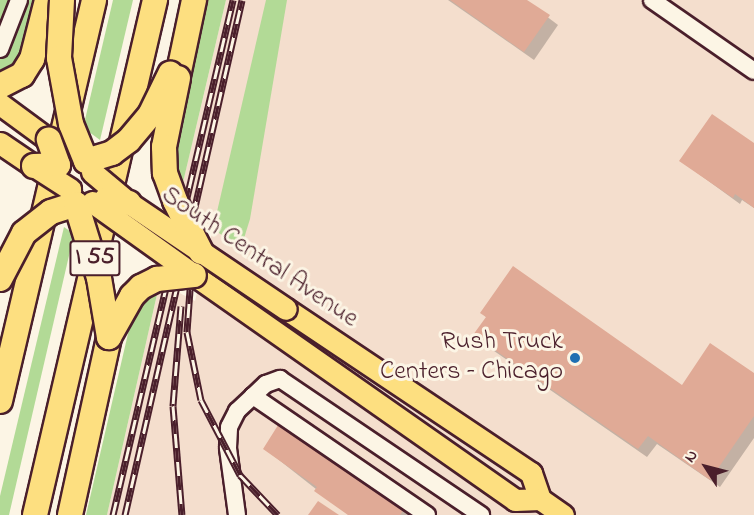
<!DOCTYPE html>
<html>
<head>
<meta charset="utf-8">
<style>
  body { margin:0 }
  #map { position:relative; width:754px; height:515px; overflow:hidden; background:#fcf5e5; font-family:"Indie Flower",sans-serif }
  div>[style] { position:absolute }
  .built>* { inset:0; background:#f4decd }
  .green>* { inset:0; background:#b2da96 }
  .shadow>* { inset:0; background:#0003 }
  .building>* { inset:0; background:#e0aa96 }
  .roads { filter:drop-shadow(2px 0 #4a1f2b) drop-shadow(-2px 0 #4a1f2b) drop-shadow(0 2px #4a1f2b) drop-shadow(0 -2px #4a1f2b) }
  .minor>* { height:16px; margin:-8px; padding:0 8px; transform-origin:8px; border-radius:8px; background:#fcf5e5 }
  .major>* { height:21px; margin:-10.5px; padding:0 10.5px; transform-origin:10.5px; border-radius:10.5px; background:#fddf80 }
  .highway>* { height:24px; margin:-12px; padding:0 12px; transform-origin:12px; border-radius:12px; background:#fddf80 }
  .rail>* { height:7px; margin-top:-3.5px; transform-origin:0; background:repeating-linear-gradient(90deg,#fcf5e5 0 14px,#4a1f2b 0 28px); box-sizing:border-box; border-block:2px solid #4a1f2b }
  .bridges { filter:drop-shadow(2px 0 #4a1f2b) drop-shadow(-2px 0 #4a1f2b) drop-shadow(0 2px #4a1f2b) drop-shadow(0 -2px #4a1f2b) }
  .major-bridge>* { height:21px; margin:-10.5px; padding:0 10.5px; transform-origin:10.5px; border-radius:10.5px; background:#fddf80 }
  .highway-bridge>* { height:24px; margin:-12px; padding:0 12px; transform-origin:12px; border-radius:12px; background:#fddf80 }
  .dots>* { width:16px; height:16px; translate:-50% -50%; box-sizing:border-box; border:3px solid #fcf5e5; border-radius:50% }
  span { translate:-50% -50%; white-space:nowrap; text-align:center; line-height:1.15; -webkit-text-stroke:6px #fcf5e5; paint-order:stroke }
  .shield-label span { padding:2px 4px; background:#fcf5e5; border:2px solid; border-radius:4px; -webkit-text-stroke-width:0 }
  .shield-label { font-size:24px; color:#4a1f2b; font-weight:700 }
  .street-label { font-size:26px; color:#4a1f2b }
  .poi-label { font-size:26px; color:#4a1f2b }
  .right { translate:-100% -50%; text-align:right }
  .north { position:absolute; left:676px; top:437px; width:60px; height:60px; -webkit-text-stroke:4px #fcf5e5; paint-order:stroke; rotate:306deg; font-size:16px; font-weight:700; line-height:24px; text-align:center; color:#4a1f2b }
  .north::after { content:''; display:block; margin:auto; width:21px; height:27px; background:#4a1f2b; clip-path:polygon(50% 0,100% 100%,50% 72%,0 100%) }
</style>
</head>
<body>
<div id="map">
  <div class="built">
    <div style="clip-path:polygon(226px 0,754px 0,754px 515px,107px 515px,158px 290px,172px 289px,195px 301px,213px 229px,195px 212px,181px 191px)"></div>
  </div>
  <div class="green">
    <div style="clip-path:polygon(0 0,40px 0,19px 66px,0 76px)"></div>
    <div style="clip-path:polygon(113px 0,133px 0,100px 140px,85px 129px,84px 124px)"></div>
    <div style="clip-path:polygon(205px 0,226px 0,181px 191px,177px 180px,175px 128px)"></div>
    <div style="clip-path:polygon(266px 0,287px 0,250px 219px,241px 248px,213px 229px)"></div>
    <div style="clip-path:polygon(64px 227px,74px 234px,9px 515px,0 515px,0 496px)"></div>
    <div style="clip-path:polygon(158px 290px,107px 515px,86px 515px,133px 312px,138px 303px)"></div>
  </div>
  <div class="shadow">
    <div style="clip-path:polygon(448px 0,525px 0,558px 25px,534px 60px)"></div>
    <div style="clip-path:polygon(754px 145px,754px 208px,742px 200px,740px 204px,681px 161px)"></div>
    <div style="clip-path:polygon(482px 313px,682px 387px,754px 375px,754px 438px,720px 487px,657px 444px,647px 457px,484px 344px,475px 335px,487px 318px)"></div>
    <div style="clip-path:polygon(265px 449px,404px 510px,409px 515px,349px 515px)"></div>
  </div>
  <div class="building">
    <div style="clip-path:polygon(450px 0,527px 0,550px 15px,524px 52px)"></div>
    <div style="clip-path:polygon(712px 114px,754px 143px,754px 208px,735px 194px,733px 198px,679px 161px)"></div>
    <div style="clip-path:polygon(513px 266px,682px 385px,710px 343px,754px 373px,754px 416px,710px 480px,648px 436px,638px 449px,473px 335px,486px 317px,480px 313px)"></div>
    <div style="clip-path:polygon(280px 422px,405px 508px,400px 515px,348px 515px,314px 491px,317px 487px,263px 449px)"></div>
    <div style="clip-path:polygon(318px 501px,339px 515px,308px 515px)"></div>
  </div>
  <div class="roads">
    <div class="minor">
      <div style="left:652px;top:0;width:124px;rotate:34.8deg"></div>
      <div style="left:0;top:49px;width:53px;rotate:-68.8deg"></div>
      <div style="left:237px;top:515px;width:68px;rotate:-97.7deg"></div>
      <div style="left:228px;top:448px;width:21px;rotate:-87deg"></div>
      <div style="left:229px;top:427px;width:18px;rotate:-63deg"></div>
      <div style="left:237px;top:411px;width:22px;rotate:-43deg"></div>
      <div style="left:427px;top:515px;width:211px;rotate:-145.6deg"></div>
      <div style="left:253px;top:396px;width:18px;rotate:-43deg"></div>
      <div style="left:266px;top:384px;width:15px;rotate:-20deg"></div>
      <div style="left:280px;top:379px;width:243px;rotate:34.1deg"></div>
    </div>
    <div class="major">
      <div style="left:0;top:104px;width:61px;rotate:36.3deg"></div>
      <div style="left:0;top:143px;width:41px;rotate:34.1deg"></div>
      <div style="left:194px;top:275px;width:392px;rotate:35deg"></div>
      <div style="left:515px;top:500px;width:25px;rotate:-2deg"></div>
      <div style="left:286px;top:309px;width:295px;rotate:33.8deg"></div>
      <div style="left:531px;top:473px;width:28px;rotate:71deg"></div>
      <div style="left:540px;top:499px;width:28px;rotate:35deg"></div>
    </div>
    <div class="highway">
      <div style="left:178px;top:76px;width:78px;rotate:-78.1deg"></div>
      <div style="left:0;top:86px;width:25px;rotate:-27deg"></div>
      <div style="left:22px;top:75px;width:19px;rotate:-58deg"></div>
      <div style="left:32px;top:59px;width:61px;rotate:-75.7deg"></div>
      <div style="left:0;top:401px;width:412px;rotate:-76.8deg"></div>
      <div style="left:35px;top:515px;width:529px;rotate:-76.88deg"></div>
      <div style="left:70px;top:515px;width:182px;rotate:-77.6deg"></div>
    </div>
  </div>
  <div class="rail">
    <div style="left:193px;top:248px;width:84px;rotate:94.1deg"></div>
    <div style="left:187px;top:332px;width:69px;rotate:78.4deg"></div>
    <div style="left:201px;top:400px;width:85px;rotate:62.5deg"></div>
    <div style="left:240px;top:475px;width:55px;rotate:46.5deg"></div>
    <div style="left:181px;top:306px;width:100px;rotate:94.6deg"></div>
    <div style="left:173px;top:406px;width:109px;rotate:85.3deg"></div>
    <div style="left:113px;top:515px;width:529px;rotate:-76.88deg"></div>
    <div style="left:125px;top:515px;width:528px;rotate:-77.2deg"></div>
  </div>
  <div class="bridges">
    <div class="major-bridge">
      <div style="left:34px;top:166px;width:43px;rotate:32.6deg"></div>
      <div style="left:92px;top:172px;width:48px;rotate:40deg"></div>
      <div style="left:129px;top:203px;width:189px;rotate:34deg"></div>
      <div style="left:92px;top:202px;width:125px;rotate:35.6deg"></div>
    </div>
    <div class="highway-bridge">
      <div style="left:62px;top:0;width:58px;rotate:93deg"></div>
      <div style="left:59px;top:58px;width:67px;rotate:79.7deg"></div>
      <div style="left:71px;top:124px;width:40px;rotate:68deg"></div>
      <div style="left:86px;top:161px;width:27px;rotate:-17deg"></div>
      <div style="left:112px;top:153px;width:21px;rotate:-37deg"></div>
      <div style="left:129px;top:140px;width:33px;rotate:-50deg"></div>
      <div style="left:150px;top:115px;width:46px;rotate:-64deg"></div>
      <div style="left:178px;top:78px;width:70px;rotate:101.5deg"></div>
      <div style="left:164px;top:147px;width:26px;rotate:88deg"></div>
      <div style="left:165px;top:173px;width:30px;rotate:70deg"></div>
      <div style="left:175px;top:201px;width:57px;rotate:63deg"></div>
      <div style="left:34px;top:166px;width:24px;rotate:-2deg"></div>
      <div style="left:58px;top:165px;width:27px;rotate:-110deg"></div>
      <div style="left:106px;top:200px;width:23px;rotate:7deg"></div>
      <div style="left:0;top:279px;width:52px;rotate:-62.4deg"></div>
      <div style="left:24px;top:233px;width:34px;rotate:-38deg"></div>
      <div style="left:51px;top:212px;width:26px;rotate:-18deg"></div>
      <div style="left:76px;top:204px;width:77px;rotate:72.7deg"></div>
      <div style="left:99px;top:278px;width:60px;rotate:80.4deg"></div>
      <div style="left:109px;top:337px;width:47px;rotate:-60.7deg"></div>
      <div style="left:132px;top:296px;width:13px;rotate:-45deg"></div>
      <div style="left:141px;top:287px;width:18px;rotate:-27deg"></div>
      <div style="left:157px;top:279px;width:37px;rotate:-6deg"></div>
    </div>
  </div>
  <div class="dots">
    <div style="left:575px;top:358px;background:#1f6fb2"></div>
  </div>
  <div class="shield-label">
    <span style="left:95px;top:258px">I 55</span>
  </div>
  <div class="street-label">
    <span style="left:259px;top:258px;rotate:34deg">South Central Avenue</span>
  </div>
  <div class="poi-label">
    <span class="right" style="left:563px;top:358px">Rush Truck<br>Centers – Chicago</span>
  </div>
  <div class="north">N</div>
</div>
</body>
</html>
